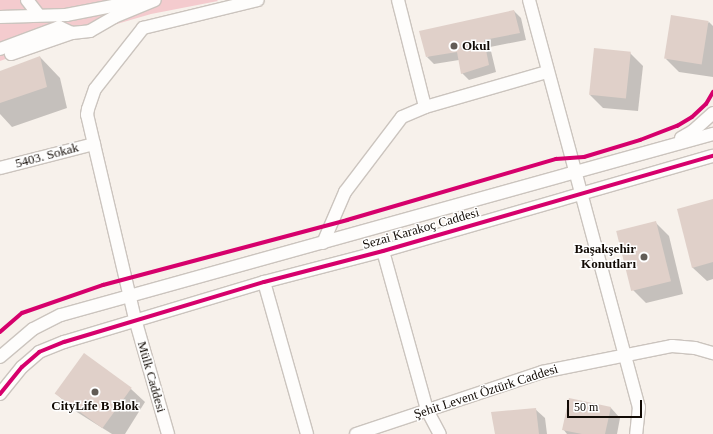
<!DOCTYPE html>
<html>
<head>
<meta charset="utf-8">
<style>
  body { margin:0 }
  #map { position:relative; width:713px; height:434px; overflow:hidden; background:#f7f1eb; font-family:"Times New Roman",serif }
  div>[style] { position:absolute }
  .green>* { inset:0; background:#f4cbce }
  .shadow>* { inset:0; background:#0003 }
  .building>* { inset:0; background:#e0d0c9; transform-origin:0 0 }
  .roads { filter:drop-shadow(1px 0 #cbc4be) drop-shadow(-1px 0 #cbc4be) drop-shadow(0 1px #cbc4be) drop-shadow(0 -1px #cbc4be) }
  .street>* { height:12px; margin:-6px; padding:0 6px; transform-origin:6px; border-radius:6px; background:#fefdfc }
  .cycleway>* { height:4px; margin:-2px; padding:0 2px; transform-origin:2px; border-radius:2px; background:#d6006c }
  .dots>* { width:11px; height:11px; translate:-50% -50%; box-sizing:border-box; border:2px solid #fff; border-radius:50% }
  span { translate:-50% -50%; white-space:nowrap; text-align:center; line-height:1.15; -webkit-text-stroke:3px #fff; paint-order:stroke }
  .poi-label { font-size:13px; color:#120b05; font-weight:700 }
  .left { translate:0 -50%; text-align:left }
  .right { translate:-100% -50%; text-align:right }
  .street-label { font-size:13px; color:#120b05 }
  .scale { position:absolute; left:567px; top:400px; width:75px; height:18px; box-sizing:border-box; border:2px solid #120b05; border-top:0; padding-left:5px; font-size:12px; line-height:14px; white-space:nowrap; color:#120b05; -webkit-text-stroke:3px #fff; paint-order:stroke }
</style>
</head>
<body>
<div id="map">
  <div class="green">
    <div style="clip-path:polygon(0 0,217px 0,218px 1px,151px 14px,38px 47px,0 61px)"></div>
  </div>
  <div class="shadow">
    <div style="clip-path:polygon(514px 11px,521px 18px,526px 40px,490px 47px,496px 72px,469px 80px,462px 73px,459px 60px,434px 64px,427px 57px)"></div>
    <div style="clip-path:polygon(709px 22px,713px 26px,713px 77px,679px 72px,666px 59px)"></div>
    <div style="clip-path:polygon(630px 53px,643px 66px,638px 111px,603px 108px,590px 95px)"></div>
    <div style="clip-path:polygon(40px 57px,60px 78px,67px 108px,12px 127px,0 114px,0 72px)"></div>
    <div style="clip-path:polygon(713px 200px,713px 279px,707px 281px,693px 268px,679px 210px)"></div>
    <div style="clip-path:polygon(656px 223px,669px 236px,683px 294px,646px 303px,633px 290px,619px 235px)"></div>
    <div style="clip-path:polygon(131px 389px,145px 402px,125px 434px,112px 434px,72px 409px,59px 396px)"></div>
    <div style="clip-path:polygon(569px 399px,611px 408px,620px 418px,617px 434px,567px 434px,563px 429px)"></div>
    <div style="clip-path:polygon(535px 409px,545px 418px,547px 434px,496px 434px)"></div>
  </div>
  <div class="building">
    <div style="clip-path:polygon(514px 10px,520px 33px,484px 40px,489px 65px,461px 74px,457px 52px,426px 57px,419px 31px)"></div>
    <div style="left:671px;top:15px;width:38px;height:44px;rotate:9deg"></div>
    <div style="left:594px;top:48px;width:37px;height:47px;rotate:6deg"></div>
    <div style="clip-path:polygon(40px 56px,47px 87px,0 103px,0 71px)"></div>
    <div style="clip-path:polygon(713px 199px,713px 262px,692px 268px,677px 209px)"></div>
    <div style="left:656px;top:221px;width:62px;height:41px;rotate:76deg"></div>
    <div style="left:84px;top:353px;width:59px;height:50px;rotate:36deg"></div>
    <div style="clip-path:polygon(569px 398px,611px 407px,605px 434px,582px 434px,562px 430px)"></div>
    <div style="clip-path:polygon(536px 408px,539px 434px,495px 434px,491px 412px)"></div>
  </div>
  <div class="roads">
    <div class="street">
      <div style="left:27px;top:0;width:18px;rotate:52deg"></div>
      <div style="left:398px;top:0;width:110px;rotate:75.8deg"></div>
      <div style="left:529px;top:0;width:422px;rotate:74.9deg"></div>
      <div style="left:639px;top:407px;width:27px;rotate:96deg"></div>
      <div style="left:0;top:17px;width:66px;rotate:-1.7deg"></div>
      <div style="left:66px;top:15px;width:73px;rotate:-11deg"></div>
      <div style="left:0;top:49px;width:63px;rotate:-20.4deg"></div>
      <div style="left:59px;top:27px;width:14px;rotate:25deg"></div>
      <div style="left:72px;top:33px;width:18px;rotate:-6deg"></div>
      <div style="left:90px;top:31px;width:28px;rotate:-30deg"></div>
      <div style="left:114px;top:17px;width:44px;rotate:-22.5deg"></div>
      <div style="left:11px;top:54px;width:65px;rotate:-19deg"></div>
      <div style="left:681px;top:138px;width:14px;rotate:-30deg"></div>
      <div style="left:693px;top:131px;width:27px;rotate:-42deg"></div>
      <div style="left:0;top:168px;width:97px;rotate:-14.3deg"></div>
      <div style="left:323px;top:243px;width:56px;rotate:-66.7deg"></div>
      <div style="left:345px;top:192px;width:94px;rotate:-52.8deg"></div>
      <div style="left:402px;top:117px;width:25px;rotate:-23deg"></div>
      <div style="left:425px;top:107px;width:127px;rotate:-16deg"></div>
      <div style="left:383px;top:251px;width:165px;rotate:74.5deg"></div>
      <div style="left:427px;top:410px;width:27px;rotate:62deg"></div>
      <div style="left:264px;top:282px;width:158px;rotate:74.2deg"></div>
      <div style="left:0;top:357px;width:43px;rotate:-40.3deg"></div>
      <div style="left:33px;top:329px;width:31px;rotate:-27deg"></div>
      <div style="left:61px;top:315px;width:677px;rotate:-15.52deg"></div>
      <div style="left:0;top:394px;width:35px;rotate:-51deg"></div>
      <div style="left:22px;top:367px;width:23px;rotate:-41deg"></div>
      <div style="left:39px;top:352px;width:27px;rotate:-22deg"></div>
      <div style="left:64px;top:342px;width:209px;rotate:-16.7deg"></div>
      <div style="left:264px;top:282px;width:123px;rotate:-14.6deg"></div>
      <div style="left:383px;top:251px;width:343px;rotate:-16.1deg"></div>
      <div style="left:168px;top:434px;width:120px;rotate:-106deg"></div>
      <div style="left:135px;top:319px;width:210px;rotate:-103.2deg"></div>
      <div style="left:87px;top:115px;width:6px;rotate:-81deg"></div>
      <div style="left:88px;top:109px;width:21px;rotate:-71deg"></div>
      <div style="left:95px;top:89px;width:78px;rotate:-51.8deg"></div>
      <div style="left:143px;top:28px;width:118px;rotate:-13.7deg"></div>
      <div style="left:356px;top:434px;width:196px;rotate:-18.4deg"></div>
      <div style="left:542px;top:372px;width:133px;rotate:-11.3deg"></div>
      <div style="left:672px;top:346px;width:23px;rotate:5deg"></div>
      <div style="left:695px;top:348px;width:19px;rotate:16deg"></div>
    </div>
  </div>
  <div class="cycleway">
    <div style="left:0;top:332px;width:29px;rotate:-41deg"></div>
    <div style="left:22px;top:313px;width:86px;rotate:-19.1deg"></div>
    <div style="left:103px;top:285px;width:253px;rotate:-14.9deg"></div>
    <div style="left:347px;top:220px;width:218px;rotate:-16.3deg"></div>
    <div style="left:556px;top:159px;width:28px;rotate:-4deg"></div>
    <div style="left:584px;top:157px;width:59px;rotate:-16.9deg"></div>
    <div style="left:640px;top:140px;width:40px;rotate:-21deg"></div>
    <div style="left:677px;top:126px;width:17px;rotate:-31deg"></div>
    <div style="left:692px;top:117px;width:19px;rotate:-43deg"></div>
    <div style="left:706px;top:104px;width:14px;rotate:-60deg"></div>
    <div style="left:0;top:394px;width:35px;rotate:-51deg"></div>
    <div style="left:22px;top:367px;width:23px;rotate:-41deg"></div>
    <div style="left:39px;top:352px;width:27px;rotate:-22deg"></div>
    <div style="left:64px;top:342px;width:209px;rotate:-16.7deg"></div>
    <div style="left:264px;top:282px;width:123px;rotate:-14.6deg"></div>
    <div style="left:383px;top:251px;width:343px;rotate:-16.1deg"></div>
  </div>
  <div class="dots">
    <div style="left:454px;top:46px;background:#625c56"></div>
    <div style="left:644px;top:257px;background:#625c56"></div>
    <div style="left:95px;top:392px;background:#625c56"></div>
  </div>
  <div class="poi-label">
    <span class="left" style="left:462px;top:46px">Okul</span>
    <span class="right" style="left:636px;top:257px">Başakşehir<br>Konutları</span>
    <span style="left:95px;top:406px">CityLife B Blok</span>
  </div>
  <div class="street-label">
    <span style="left:47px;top:156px;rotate:-15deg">5403. Sokak</span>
    <span style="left:421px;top:229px;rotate:-16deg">Sezai Karakoç Caddesi</span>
    <span style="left:151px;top:377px;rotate:74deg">Mülk Caddesi</span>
    <span style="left:486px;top:392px;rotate:-18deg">Şehit Levent Öztürk Caddesi</span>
  </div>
  <div class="scale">50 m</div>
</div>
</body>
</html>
